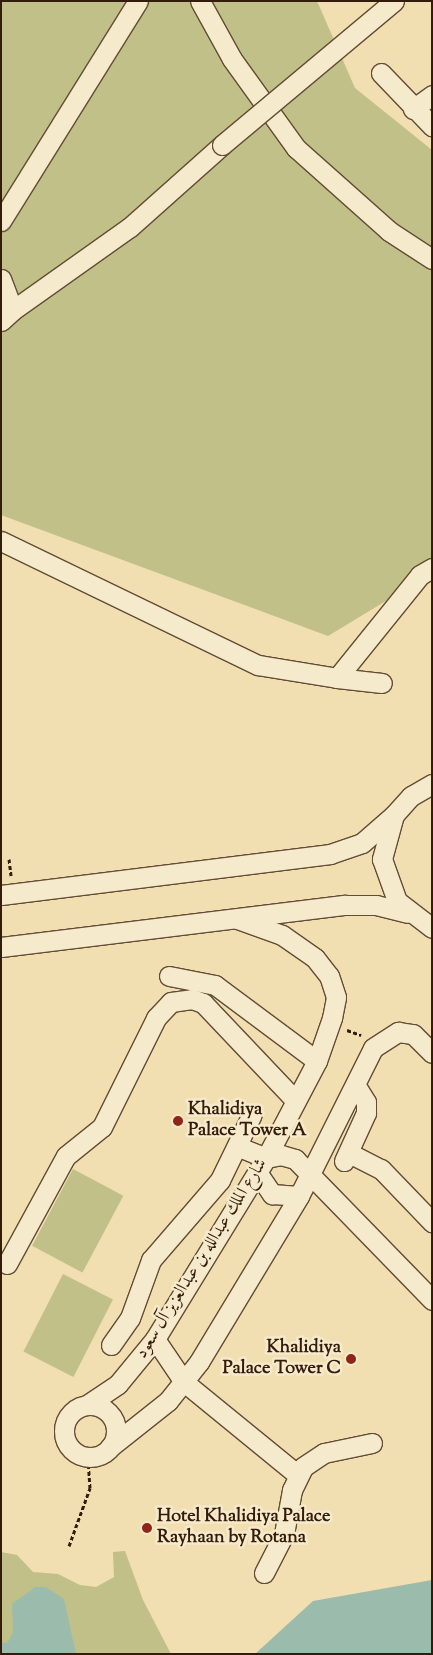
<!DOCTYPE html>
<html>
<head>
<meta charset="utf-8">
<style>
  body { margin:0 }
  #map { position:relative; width:433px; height:1655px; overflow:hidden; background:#f1deb1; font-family:"Sorts Mill Goudy",Amiri,serif }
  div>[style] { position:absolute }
  .green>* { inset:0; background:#c0c088; transform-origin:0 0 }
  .water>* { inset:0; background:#9bbcac }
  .path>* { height:3px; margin-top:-1.5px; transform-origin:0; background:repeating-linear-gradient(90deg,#341c0a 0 4px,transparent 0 6.5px) }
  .roads { filter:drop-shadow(1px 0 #634c34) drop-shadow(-1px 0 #634c34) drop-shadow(0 1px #634c34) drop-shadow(0 -1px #634c34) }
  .minor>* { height:19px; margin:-9.5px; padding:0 9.5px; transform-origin:9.5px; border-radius:9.5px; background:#f6eacc }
  .minor>.ring { margin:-9.5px; padding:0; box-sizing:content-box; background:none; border:19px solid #f6eacc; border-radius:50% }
  .bridges { filter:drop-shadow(1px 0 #634c34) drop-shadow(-1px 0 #634c34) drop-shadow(0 1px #634c34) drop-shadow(0 -1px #634c34) }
  .minor-bridge>* { height:19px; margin:-9.5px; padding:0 9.5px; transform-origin:9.5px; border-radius:9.5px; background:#f6eacc }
  .dots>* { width:14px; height:14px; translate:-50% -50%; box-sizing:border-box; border:2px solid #f6eacc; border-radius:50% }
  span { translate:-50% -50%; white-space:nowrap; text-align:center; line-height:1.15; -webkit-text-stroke:5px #f6eacc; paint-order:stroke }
  .poi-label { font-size:18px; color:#341c0a; font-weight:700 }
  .left { translate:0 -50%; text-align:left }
  .right { translate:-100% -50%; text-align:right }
  .street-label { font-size:18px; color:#341c0a }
  .frame { position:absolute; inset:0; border:2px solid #341c0a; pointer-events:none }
</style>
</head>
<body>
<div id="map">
  <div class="green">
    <div style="clip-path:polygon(1px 1px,317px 1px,355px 88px,432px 150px,432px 573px,328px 636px,1px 515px)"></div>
    <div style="left:73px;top:1169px;width:57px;height:87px;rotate:28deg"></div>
    <div style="left:63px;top:1274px;width:56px;height:87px;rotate:27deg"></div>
    <div style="clip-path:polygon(125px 1551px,143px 1600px,171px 1654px,1px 1654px,1px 1552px,17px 1555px,33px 1572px,58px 1574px,80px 1585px,96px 1587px,114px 1577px,113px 1552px)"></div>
  </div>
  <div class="water">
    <div style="clip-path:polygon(432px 1580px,432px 1654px,255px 1654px,313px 1601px)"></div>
    <div style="clip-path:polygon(35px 1587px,46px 1587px,64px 1599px,76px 1654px,1px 1654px,1px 1643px,8px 1642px,13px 1632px,12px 1604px)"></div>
  </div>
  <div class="path">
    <div style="left:9px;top:859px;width:17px;rotate:83deg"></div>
    <div style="left:347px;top:1030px;width:15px;rotate:20deg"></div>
    <div style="left:69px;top:1546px;width:62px;rotate:-70.1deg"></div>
    <div style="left:90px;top:1488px;width:31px;rotate:-94deg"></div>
  </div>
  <div class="roads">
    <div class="minor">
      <div style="left:200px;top:1px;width:66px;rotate:61.1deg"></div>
      <div style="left:232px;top:59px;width:110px;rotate:54.3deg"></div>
      <div style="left:296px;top:148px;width:125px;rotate:41.7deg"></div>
      <div style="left:389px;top:231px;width:51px;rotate:33.1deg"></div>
      <div style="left:381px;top:73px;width:74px;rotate:46.1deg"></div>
      <div style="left:413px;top:109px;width:24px;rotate:-36deg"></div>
      <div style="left:1px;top:221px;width:259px;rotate:-58.1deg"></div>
      <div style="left:1px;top:279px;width:33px;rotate:69deg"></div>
      <div style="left:13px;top:310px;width:16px;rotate:137deg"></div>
      <div style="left:13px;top:310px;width:143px;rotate:-35.4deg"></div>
      <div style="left:130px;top:227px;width:123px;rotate:-41.7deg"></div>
      <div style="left:1px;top:541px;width:285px;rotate:25.8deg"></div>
      <div style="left:258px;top:665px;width:80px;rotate:9.3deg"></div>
      <div style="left:337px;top:678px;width:132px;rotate:-51.1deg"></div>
      <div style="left:420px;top:575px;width:14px;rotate:-30deg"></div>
      <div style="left:337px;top:678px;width:45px;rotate:6.3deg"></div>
      <div style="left:432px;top:784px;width:24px;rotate:150deg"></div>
      <div style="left:411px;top:796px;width:25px;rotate:132deg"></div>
      <div style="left:394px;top:815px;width:46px;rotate:105.3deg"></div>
      <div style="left:382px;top:859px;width:45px;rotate:70.3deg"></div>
      <div style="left:397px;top:901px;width:44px;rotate:37.6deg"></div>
      <div style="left:1px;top:895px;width:332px;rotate:-7.1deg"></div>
      <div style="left:330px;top:854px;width:34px;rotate:-19deg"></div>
      <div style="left:362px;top:843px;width:43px;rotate:-41.2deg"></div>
      <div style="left:1px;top:947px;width:347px;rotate:-7deg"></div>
      <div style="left:345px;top:905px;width:31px"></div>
      <div style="left:376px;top:905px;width:32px;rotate:14deg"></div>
      <div style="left:169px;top:976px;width:47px;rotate:11.1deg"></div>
      <div style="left:215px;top:985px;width:127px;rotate:36.7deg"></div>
      <div style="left:239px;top:1147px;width:29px;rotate:22deg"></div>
      <div style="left:266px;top:1158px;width:15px;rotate:-11deg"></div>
      <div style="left:281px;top:1155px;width:15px;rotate:16deg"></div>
      <div style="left:295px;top:1159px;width:197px;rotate:45.8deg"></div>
      <div style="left:349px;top:1153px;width:36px;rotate:27deg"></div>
      <div style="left:381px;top:1169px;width:74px;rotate:46.1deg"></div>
      <div style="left:344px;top:1161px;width:53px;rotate:-65.4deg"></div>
      <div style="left:366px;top:1113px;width:11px;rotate:-90deg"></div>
      <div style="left:366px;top:1102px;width:19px;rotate:-122deg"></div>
      <div style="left:257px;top:1172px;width:27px;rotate:56deg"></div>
      <div style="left:272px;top:1194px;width:27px;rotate:4deg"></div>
      <div style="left:7px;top:1264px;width:123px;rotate:-61.4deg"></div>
      <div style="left:66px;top:1156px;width:46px;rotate:-38.9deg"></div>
      <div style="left:102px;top:1127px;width:122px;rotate:-63.6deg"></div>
      <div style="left:156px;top:1018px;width:22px;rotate:-47deg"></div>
      <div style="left:171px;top:1002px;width:21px;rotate:-8deg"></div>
      <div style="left:192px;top:999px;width:12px;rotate:20deg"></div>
      <div style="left:203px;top:1003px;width:134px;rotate:46.5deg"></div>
      <div style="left:155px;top:1339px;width:52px;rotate:56deg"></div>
      <div style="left:184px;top:1382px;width:146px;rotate:39.2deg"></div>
      <div style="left:111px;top:1345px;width:33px;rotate:-55deg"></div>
      <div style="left:130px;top:1318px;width:62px;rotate:-70.1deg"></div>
      <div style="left:151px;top:1260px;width:106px;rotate:-49.2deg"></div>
      <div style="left:220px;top:1180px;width:73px;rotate:-64.1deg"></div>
      <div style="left:87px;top:1405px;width:37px;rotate:-34deg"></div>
      <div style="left:118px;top:1384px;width:58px;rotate:-50.6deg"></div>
      <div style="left:155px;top:1339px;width:212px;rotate:-58.5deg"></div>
      <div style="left:266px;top:1158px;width:110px;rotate:-62.3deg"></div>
      <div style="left:317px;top:1061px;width:46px;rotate:-70.8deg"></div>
      <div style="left:332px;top:1018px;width:21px;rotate:-79deg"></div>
      <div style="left:336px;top:997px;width:22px;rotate:-108deg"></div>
      <div style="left:329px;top:976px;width:23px;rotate:-128deg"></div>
      <div style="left:315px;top:958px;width:40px;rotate:-145.1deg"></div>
      <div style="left:282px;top:935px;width:48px;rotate:-160.4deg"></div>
      <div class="ring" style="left:64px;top:1405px;width:33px;height:33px"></div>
      <div style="left:110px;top:1447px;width:74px;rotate:-38.4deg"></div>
      <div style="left:168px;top:1401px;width:50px;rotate:-51.5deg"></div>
      <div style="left:199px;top:1362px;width:194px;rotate:-58.9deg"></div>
      <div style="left:299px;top:1196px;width:165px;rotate:-63.4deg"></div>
      <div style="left:373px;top:1048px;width:30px;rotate:-33deg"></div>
      <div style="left:398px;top:1032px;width:15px;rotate:8deg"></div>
      <div style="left:413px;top:1034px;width:27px;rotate:45deg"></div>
      <div style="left:264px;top:1573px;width:44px;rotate:-62.9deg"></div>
      <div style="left:284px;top:1534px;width:45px;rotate:-79.7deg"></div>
      <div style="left:292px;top:1490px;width:25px;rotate:-64deg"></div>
      <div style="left:303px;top:1467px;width:25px;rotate:-34deg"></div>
      <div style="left:324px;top:1453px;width:49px;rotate:-11.8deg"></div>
    </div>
  </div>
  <div class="bridges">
    <div class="minor-bridge">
      <div style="left:222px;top:145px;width:224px;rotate:-39.9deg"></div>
    </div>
  </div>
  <div class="dots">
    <div style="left:178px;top:1121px;background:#8f2418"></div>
    <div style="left:351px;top:1359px;background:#8f2418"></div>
    <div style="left:147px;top:1528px;background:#8f2418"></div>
  </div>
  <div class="poi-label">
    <span class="left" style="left:188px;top:1121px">Khalidiya<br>Palace Tower A</span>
    <span class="right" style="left:341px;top:1359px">Khalidiya<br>Palace Tower C</span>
    <span class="left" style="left:157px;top:1528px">Hotel Khalidiya Palace<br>Rayhaan by Rotana</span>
  </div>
  <div class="street-label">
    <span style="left:202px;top:1259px;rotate:-58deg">شارع الملك عبدالله بن عبدالعزيز آل سعود</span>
  </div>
  <div class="frame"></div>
</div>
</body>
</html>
